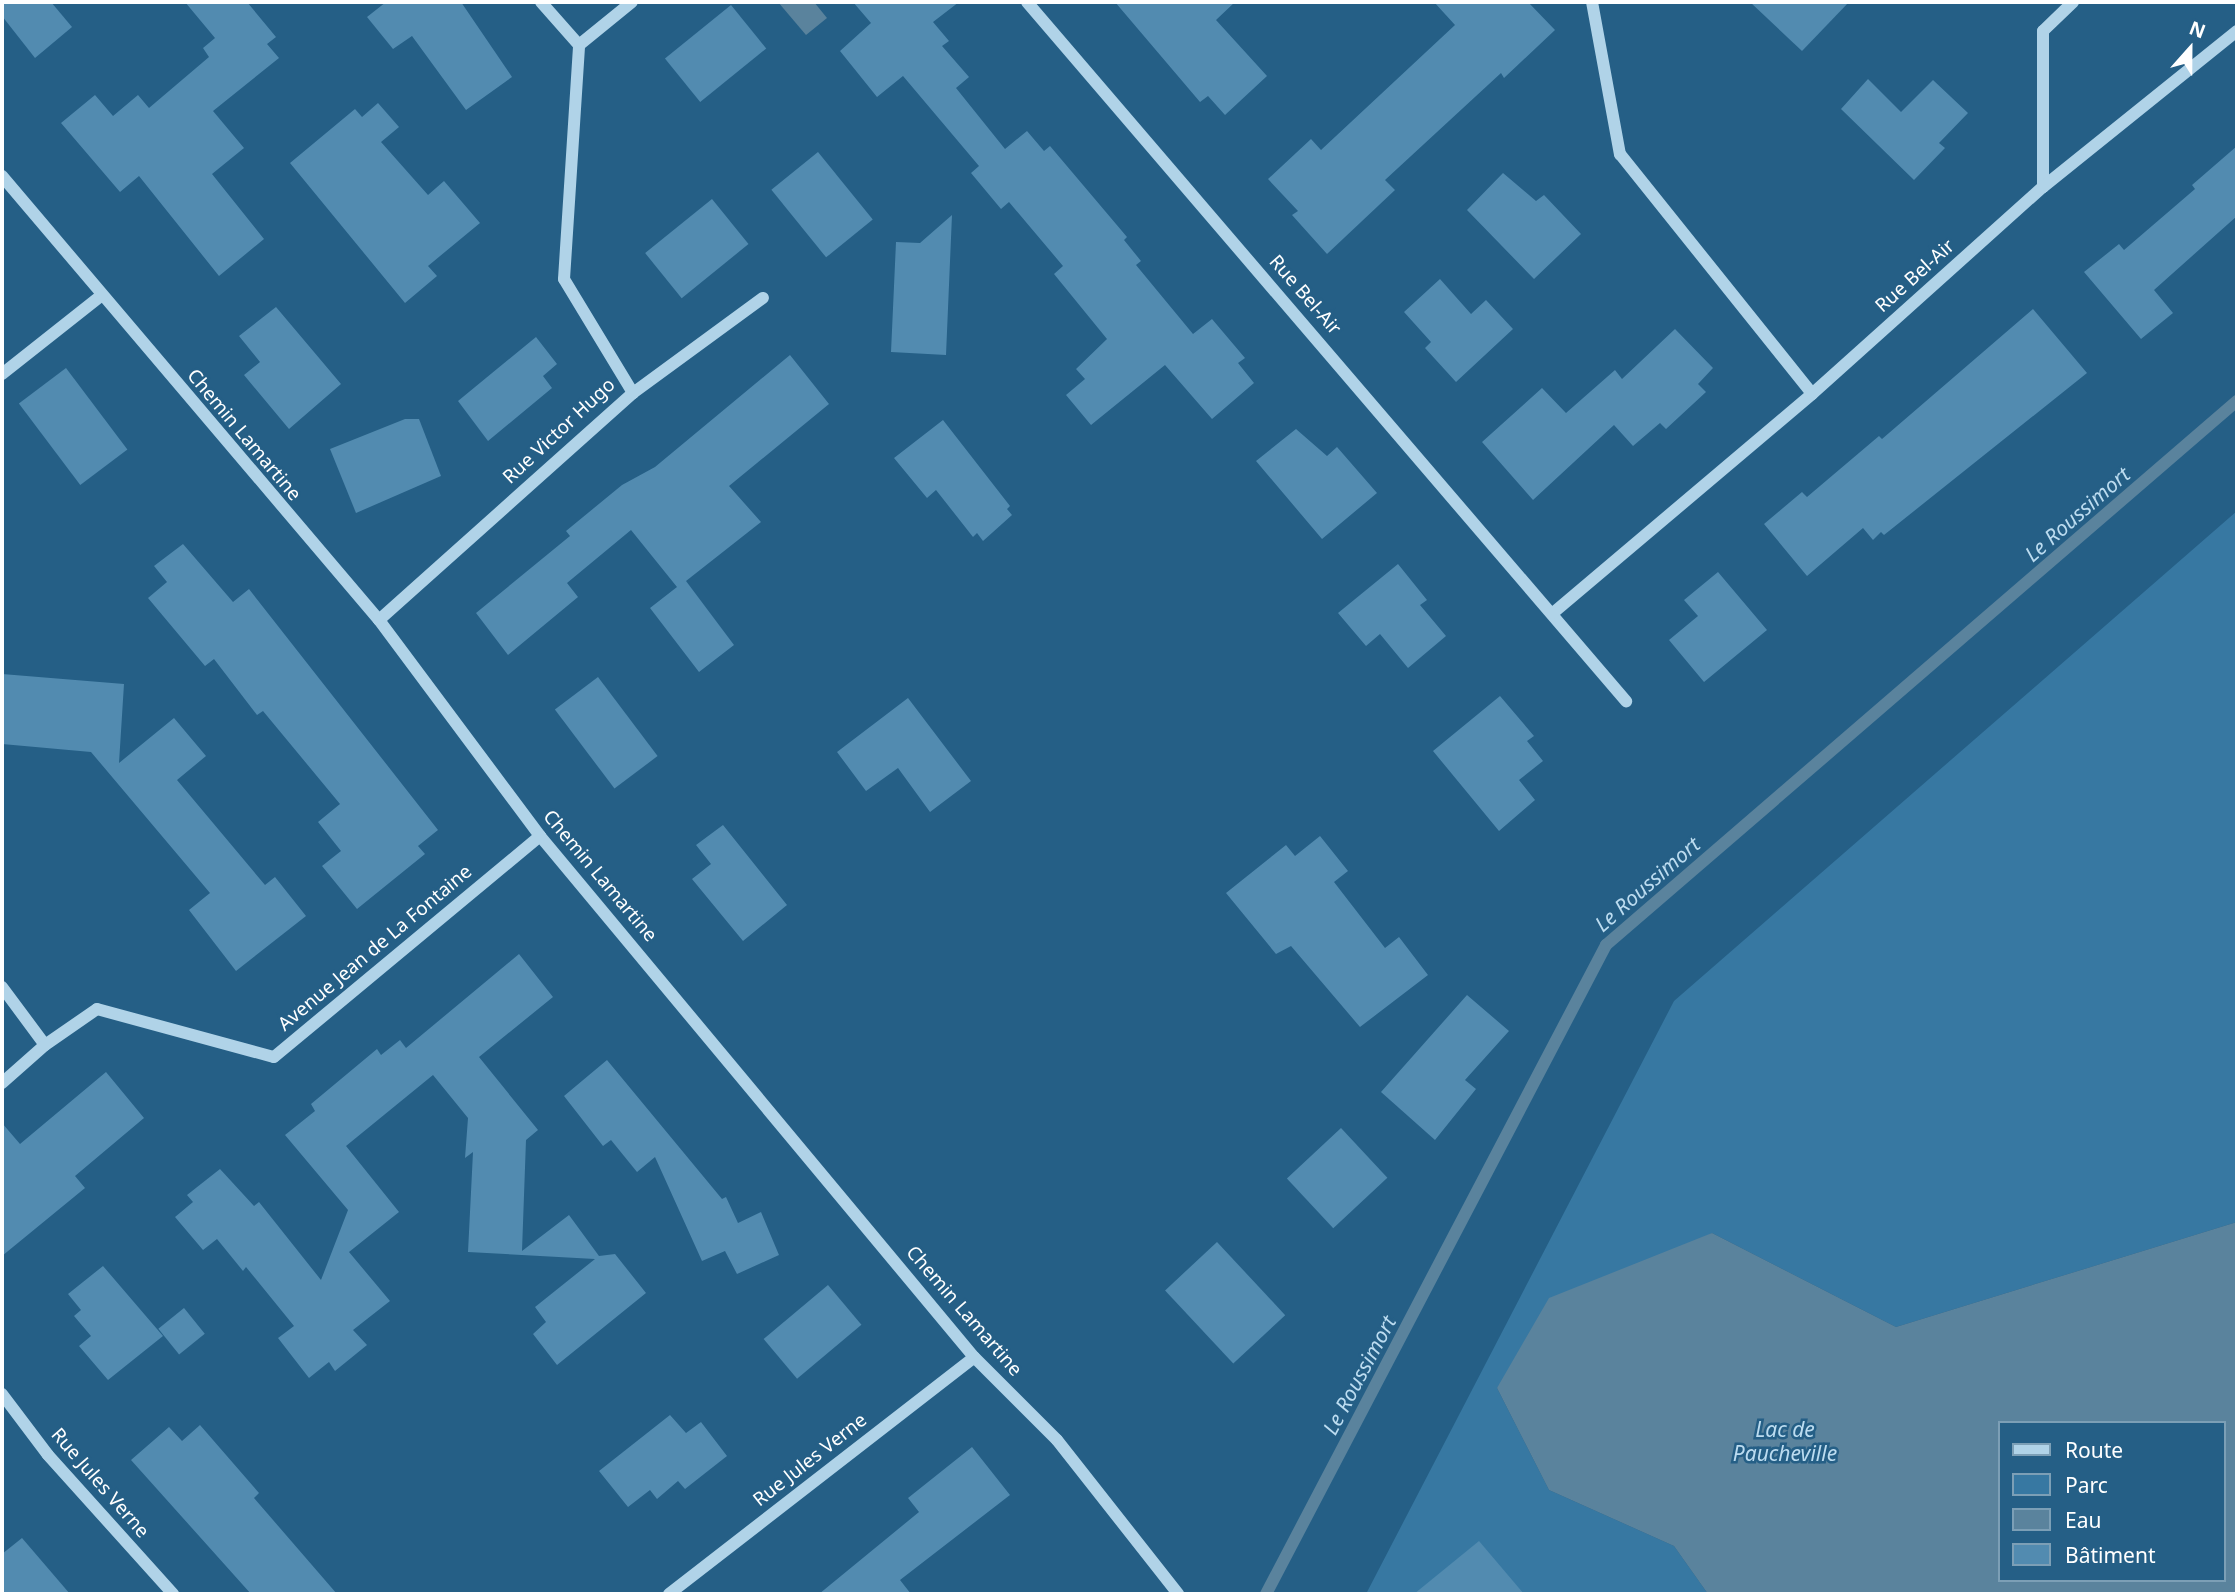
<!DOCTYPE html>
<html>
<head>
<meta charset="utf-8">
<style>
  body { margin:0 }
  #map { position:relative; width:2239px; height:1596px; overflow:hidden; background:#255f86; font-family:"Noto Sans",sans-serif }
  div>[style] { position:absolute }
  .green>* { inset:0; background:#3778a2 }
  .water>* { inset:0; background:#5a839d }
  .stream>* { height:12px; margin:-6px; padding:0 6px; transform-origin:6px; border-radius:6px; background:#5a839d }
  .building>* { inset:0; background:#528bb0; transform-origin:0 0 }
  .minor>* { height:12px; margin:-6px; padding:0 6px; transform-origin:6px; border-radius:6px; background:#b0d3e8 }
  span { translate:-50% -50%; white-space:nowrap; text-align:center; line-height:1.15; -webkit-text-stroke:5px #255f86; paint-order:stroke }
  .street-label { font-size:19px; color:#fff }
  .water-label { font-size:21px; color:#bcdcf0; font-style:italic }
  .frame { position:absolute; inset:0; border:4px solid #fff; pointer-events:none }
  .legend { position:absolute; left:1998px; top:1421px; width:228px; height:161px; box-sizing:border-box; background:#255f86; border:2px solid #7c9fb6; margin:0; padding:9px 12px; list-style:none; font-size:21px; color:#fff }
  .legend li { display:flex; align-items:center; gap:14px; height:35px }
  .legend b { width:35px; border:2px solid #7c9fb6 }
  .north { position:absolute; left:2155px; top:14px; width:70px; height:70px; -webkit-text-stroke:5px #255f86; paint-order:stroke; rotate:21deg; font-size:19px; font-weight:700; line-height:28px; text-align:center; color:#fff }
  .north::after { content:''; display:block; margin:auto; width:24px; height:32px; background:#fff; clip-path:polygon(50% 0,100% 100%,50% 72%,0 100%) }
</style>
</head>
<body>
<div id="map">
  <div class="green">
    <div style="clip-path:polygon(2237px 511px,2237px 1222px,1896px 1327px,1712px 1233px,1497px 1388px,1549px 1490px,1674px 1546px,1708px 1594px,1366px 1594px,1674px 1001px)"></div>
  </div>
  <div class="water">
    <div style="clip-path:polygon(778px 2px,814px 2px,827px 18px,806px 35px)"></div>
    <div style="clip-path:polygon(evenodd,2237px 1222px,2237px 1594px,1708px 1594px,1674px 1546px,1549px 1490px,1497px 1388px,1549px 1298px,1712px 1233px,1896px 1327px,2237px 1222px,1999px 1423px,2223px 1423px,2223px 1580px,1999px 1580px,1999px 1423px)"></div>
  </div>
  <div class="stream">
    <div style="left:1266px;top:1594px;width:733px;rotate:-62.35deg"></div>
    <div style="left:1606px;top:945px;width:833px;rotate:-40.77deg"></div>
  </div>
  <div class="building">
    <div style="clip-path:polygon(2px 2px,51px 2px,72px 27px,35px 58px,2px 16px)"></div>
    <div style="clip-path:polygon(185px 2px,247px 2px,276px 37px,267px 44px,279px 58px,213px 111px,244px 148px,212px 174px,264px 239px,219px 276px,139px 176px,120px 192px,61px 123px,95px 95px,113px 116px,138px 95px,149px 108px,209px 57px,203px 48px,215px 38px)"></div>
    <div style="clip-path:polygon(386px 2px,461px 2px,512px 77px,466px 110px,412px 36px,393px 49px,367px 17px)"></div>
    <div style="clip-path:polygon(853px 2px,959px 2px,933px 22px,949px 41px,942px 46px,969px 77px,956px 88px,1005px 149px,1027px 131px,1044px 151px,1050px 146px,1127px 237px,1124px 240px,1141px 261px,1136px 265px,1193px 334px,1212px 319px,1245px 358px,1238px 363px,1254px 383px,1212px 419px,1165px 365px,1091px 425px,1066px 395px,1085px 379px,1076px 369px,1107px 339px,1054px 274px,1063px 266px,1009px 202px,1001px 209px,971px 173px,979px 166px,903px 76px,877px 97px,840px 51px,871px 23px)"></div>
    <div style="clip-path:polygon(1115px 2px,1235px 2px,1216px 20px,1267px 76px,1225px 115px,1208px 96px,1200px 102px)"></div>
    <div style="clip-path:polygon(1434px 2px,1528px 2px,1555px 30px,1504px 78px,1501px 73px,1385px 180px,1395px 190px,1327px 254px,1292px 215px,1298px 211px,1268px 179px,1311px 139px,1321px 150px,1455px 25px)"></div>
    <div style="clip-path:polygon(1750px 2px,1849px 2px,1802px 51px)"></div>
    <div style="left:731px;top:5px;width:56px;height:85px;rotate:51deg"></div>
    <div style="clip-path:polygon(1868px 79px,1901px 112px,1933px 80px,1968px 113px,1939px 143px,1945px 148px,1914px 180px,1841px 109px)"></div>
    <div style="clip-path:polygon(378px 103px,399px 127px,381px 142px,428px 195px,444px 181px,480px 223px,428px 266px,437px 276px,405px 303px,290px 163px,355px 109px,362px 117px)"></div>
    <div style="clip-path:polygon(2237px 146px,2237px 216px,2154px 290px,2173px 313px,2141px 339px,2084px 272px,2119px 244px,2124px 250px,2195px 189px,2192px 185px)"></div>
    <div style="left:818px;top:152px;width:87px;height:60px;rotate:51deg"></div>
    <div style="clip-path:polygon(1503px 173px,1536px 201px,1544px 195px,1581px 234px,1534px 279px,1467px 210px)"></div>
    <div style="left:712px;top:199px;width:58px;height:86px;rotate:51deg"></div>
    <div style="clip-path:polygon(952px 215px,946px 355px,891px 352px,896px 242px,920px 243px)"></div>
    <div style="clip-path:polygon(1440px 279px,1471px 314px,1486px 300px,1513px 329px,1456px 382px,1425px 348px,1431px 342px,1404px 312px)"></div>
    <div style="clip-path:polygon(276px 307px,341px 384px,289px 429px,244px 375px,260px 362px,239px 336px)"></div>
    <div style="clip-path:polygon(2033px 309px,2087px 373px,1884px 535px,1881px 532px,1873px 540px,1863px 528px,1807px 576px,1764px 524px,1802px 492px,1807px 497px,1879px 436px,1882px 439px)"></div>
    <div style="clip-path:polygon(1675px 329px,1713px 368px,1698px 384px,1706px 392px,1666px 429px,1660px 423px,1633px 446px,1614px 425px,1533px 500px,1482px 442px,1542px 388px,1566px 413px,1615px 370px,1622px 379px)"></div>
    <div style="clip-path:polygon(536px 337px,557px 364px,543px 376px,552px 388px,488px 441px,458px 401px)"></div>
    <div style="clip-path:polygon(790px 355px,829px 404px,729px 486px,761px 522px,686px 581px,734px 645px,699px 672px,650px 608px,677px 587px,631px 530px,567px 583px,578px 597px,508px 655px,476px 613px,570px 536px,566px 531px,622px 485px,655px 467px)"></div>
    <div style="left:66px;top:368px;width:102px;height:59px;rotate:53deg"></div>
    <div style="clip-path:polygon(405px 419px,419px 419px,441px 476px,356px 513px,330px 449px)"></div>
    <div style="clip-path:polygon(943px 420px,1010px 506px,1007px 509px,1012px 515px,983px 541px,977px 533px,973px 537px,936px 490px,927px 498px,894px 458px)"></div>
    <div style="clip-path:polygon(1296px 429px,1327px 456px,1337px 447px,1377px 493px,1322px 539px,1256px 461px)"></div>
    <div style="clip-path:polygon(183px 544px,233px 602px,249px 589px,438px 830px,418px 846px,425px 854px,357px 909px,322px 866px,341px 851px,318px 822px,340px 804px,263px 711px,257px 715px,214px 659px,205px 666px,148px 598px,167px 582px,154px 566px)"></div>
    <div style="clip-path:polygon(1398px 564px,1427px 600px,1420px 605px,1446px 636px,1408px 668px,1380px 634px,1366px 646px,1338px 613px)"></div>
    <div style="clip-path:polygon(1718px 572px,1767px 630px,1704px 682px,1669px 640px,1698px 616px,1684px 600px)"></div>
    <div style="clip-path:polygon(2px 674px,124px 684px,119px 763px,174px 718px,206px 756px,177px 780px,265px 885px,275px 877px,306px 916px,236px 971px,189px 910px,210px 893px,91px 752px,2px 744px)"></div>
    <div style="left:598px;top:677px;width:99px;height:54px;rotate:53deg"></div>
    <div style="clip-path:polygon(1500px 696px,1534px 736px,1527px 741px,1543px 761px,1519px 780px,1535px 800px,1499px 831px,1433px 751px)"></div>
    <div style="clip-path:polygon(908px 698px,971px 781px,930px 812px,898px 768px,866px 791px,837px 752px)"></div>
    <div style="clip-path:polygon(723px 825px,787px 905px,743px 941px,692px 879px,711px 864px,696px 845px)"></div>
    <div style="clip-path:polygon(1320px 836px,1348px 871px,1334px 882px,1385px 948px,1399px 937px,1428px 975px,1360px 1027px,1291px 946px,1276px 954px,1226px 893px,1286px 845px,1295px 856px)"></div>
    <div style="clip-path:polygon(519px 954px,553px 997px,479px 1057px,538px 1130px,526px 1140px,522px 1251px,569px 1215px,599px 1256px,615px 1254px,646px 1293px,557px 1365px,533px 1334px,546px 1322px,535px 1307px,595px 1259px,468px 1252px,473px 1152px,465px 1158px,468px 1118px,433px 1075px,346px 1146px,399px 1212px,349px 1252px,390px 1301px,353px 1330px,367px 1345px,335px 1371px,329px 1362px,309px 1378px,278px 1338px,294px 1326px,246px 1267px,243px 1271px,217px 1239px,203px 1250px,175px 1217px,193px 1202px,187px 1195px,220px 1169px,254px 1206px,259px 1202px,321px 1280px,348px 1210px,285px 1135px,315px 1111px,311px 1104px,377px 1049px,381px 1055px,400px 1040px,406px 1048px)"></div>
    <div style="clip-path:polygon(1467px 995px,1509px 1031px,1465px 1080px,1476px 1089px,1435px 1140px,1381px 1092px)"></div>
    <div style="clip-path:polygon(607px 1060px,722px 1199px,726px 1197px,738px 1223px,761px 1212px,779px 1255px,737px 1274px,725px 1251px,702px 1261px,655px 1157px,637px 1172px,611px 1140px,603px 1146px,564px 1096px)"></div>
    <div style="clip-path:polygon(106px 1072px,144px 1118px,75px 1176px,85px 1188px,2px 1256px,2px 1123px,20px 1144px)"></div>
    <div style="left:1341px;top:1128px;width:68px;height:74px;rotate:47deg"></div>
    <div style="left:1217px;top:1242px;width:100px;height:71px;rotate:47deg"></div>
    <div style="clip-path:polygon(103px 1266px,163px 1336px,108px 1380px,79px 1346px,91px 1336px,74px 1316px,81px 1310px,68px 1294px)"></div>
    <div style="left:828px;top:1285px;width:52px;height:84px;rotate:50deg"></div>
    <div style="left:184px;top:1308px;width:33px;height:33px;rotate:51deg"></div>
    <div style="clip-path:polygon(670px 1415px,686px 1433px,701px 1422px,727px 1456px,685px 1489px,678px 1481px,657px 1499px,650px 1490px,628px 1507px,599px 1471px)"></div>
    <div style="clip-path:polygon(200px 1425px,259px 1493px,254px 1498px,337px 1594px,251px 1594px,131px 1460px,169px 1427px,182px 1441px)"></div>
    <div style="clip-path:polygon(972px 1447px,1010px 1495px,900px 1580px,911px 1594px,819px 1594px,919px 1512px,908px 1498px)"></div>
    <div style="clip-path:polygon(22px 1538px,70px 1594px,2px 1594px,2px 1554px)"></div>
    <div style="clip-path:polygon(1479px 1541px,1524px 1594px,1414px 1594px)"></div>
  </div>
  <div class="minor">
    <div style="left:541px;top:2px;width:57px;rotate:48.5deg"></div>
    <div style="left:1027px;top:2px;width:921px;rotate:49.41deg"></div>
    <div style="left:1592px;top:2px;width:155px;rotate:79.6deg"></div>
    <div style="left:1620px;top:154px;width:307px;rotate:51.3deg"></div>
    <div style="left:2px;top:176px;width:582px;rotate:49.67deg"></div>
    <div style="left:379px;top:620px;width:269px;rotate:53.3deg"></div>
    <div style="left:540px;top:836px;width:678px;rotate:50.21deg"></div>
    <div style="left:974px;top:1357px;width:117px;rotate:45deg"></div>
    <div style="left:1057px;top:1440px;width:196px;rotate:51.8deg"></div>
    <div style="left:2043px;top:187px;width:156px;rotate:-90deg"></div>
    <div style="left:2043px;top:31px;width:42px;rotate:-44deg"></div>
    <div style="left:2px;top:374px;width:127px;rotate:-38.3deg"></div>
    <div style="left:633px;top:393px;width:161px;rotate:-36.2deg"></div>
    <div style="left:1553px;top:613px;width:339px;rotate:-40.2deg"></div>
    <div style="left:1812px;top:394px;width:310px;rotate:-41.9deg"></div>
    <div style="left:2043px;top:187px;width:249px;rotate:-38.8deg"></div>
    <div style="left:379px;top:620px;width:341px;rotate:-41.8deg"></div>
    <div style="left:633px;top:393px;width:133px;rotate:-121.2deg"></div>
    <div style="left:564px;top:279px;width:234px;rotate:-86.3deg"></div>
    <div style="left:579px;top:45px;width:68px;rotate:-39.1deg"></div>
    <div style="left:2px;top:987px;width:72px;rotate:53.4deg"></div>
    <div style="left:2px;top:1083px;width:57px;rotate:-41.5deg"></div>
    <div style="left:45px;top:1045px;width:63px;rotate:-34.7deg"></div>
    <div style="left:97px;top:1009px;width:183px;rotate:15.2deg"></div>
    <div style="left:274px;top:1057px;width:346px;rotate:-39.7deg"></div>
    <div style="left:2px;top:1394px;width:76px;rotate:53deg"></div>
    <div style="left:48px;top:1455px;width:187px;rotate:48deg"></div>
    <div style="left:669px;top:1594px;width:386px;rotate:-37.8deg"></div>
  </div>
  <div class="street-label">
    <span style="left:1915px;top:276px;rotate:-42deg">Rue Bel-Air</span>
    <span style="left:1305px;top:295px;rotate:49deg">Rue Bel-Air</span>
    <span style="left:559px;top:431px;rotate:-43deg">Rue Victor Hugo</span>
    <span style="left:244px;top:435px;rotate:50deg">Chemin Lamartine</span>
    <span style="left:600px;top:876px;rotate:50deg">Chemin Lamartine</span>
    <span style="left:375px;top:948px;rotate:-40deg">Avenue Jean de La Fontaine</span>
    <span style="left:964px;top:1311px;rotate:49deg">Chemin Lamartine</span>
    <span style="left:810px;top:1460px;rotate:-38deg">Rue Jules Verne</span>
    <span style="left:100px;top:1483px;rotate:49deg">Rue Jules Verne</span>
  </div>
  <div class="water-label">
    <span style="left:2077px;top:514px;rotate:-41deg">Le Roussimort</span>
    <span style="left:1647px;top:884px;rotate:-41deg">Le Roussimort</span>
    <span style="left:1359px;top:1375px;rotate:-62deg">Le Roussimort</span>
    <span style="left:1785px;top:1441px">Lac de<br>Paucheville</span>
  </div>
  <div class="frame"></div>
  <ul class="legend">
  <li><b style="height:9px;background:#b0d3e8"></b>Route</li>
  <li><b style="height:19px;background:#3778a2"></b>Parc</li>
  <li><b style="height:19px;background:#5a839d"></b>Eau</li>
  <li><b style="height:19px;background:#528bb0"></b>Bâtiment</li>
  </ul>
  <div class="north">N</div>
</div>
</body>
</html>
